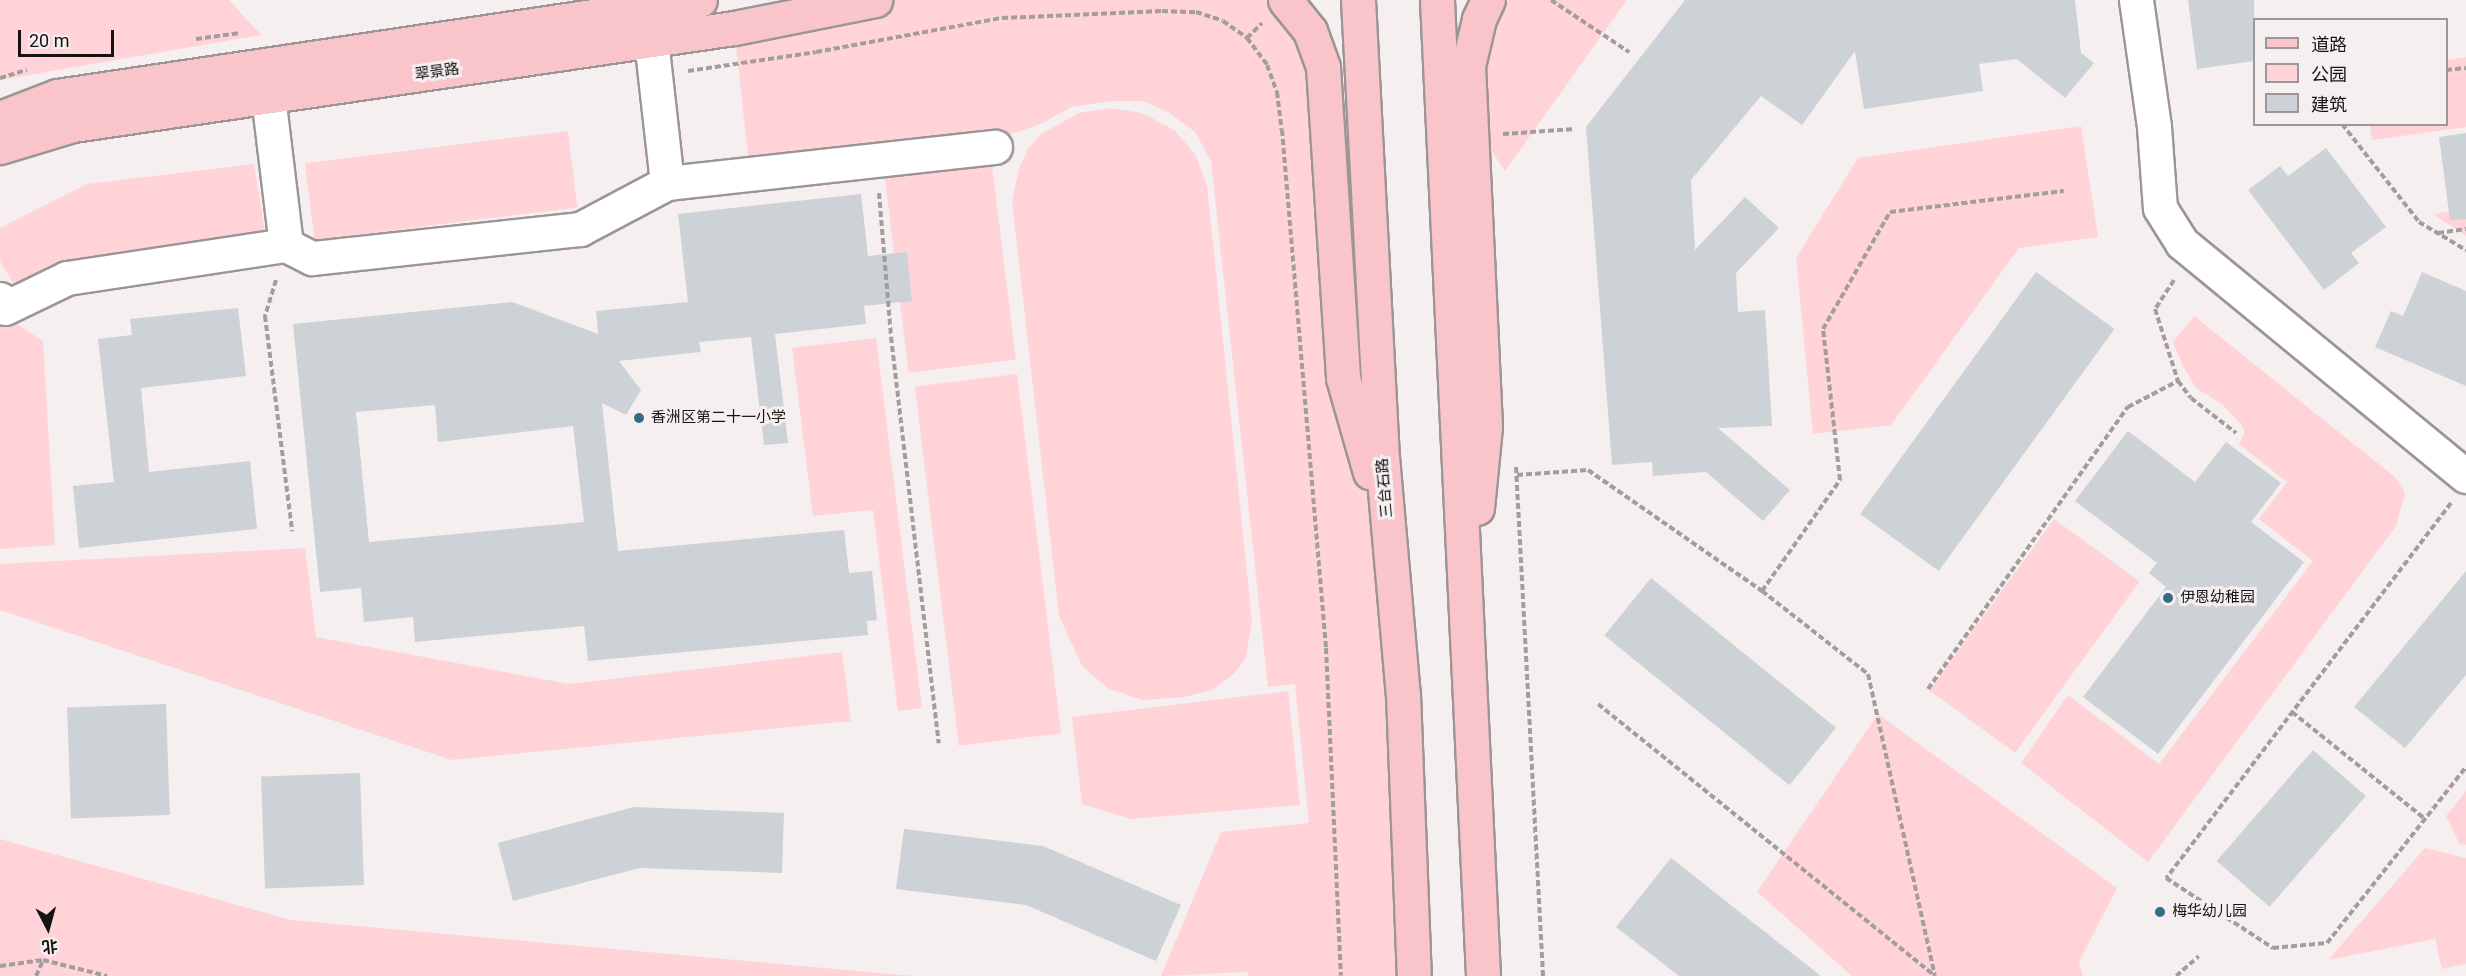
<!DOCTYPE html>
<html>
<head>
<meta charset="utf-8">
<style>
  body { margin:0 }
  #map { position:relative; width:2466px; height:976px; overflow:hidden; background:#f6eff0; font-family:Roboto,"Noto Sans SC",sans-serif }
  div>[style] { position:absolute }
  .green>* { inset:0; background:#ffd3d8; transform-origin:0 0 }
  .building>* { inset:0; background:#ccd2d5; transform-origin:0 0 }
  .path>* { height:4px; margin-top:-2px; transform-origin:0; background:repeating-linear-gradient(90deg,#a39d9e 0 6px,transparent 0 9px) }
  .roads { filter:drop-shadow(2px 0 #9c9596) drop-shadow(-2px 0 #9c9596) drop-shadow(0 2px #9c9596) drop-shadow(0 -2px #9c9596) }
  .minor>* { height:33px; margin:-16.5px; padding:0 16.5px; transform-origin:16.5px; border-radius:16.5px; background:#fff }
  .major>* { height:33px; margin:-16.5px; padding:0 16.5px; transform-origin:16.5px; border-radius:16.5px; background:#fac4cb }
  .dots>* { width:16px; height:16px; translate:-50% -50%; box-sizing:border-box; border:3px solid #f6eff0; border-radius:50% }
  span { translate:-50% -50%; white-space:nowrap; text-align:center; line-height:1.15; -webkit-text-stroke:6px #f6eff0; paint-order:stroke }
  .street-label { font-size:15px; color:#161313 }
  .poi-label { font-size:15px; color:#161313 }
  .left { translate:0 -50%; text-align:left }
  .legend { position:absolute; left:2253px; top:18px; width:195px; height:108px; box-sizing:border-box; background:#f6eff0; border:2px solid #9c9798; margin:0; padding:8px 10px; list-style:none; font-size:18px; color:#161313 }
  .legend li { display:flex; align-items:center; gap:12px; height:30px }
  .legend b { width:30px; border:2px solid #9c9798 }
  .north { position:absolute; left:18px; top:898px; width:60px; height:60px; -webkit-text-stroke:4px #f6eff0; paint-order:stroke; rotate:174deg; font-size:16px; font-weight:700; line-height:24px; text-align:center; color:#161313 }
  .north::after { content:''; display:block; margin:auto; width:21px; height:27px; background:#161313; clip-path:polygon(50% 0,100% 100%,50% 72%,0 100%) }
  .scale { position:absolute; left:18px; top:30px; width:96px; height:27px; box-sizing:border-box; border:3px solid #161313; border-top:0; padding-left:8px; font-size:18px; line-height:21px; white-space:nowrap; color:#161313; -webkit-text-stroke:4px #f6eff0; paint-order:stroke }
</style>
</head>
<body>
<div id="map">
  <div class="green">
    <div style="clip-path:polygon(0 0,229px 0,261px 35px,0 80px)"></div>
    <div style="clip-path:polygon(878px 0,1285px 0,1309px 31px,1342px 378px,1389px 544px,1412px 976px,1248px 976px,1247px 972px,1161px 976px,1221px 832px,1309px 823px,1295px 684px,1268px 687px,1211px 161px,1195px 132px,1168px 112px,1142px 101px,1112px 101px,1071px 107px,1043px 123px,1000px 138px,749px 164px,734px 28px)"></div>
    <div style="clip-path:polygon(1509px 0,1627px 0,1505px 171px,1486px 142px,1484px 67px,1495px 27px)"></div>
    <div style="clip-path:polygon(2466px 57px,2466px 127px,2372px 140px,2370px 125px,2446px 124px,2447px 60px)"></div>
    <div style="clip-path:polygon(1110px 108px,1142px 113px,1174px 130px,1195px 154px,1207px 186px,1252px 621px,1246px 657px,1234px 674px,1212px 690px,1184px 697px,1143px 700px,1109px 689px,1082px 666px,1059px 616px,1012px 202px,1019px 169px,1028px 149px,1041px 134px,1079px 113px)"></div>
    <div style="clip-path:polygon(2081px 126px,2098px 237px,2019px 248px,1891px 425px,1813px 434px,1796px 258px,1858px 158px)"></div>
    <div style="left:568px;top:131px;width:77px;height:265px;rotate:83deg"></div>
    <div style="clip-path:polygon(254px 164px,266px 238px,16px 288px,0 261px,0 228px,87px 184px)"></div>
    <div style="left:992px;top:165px;width:196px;height:108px;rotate:83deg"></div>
    <div style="clip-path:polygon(2466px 209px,2466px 236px,2433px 214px)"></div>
    <div style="clip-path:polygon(0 313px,43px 341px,55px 545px,0 549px)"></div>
    <div style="clip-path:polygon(2194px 316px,2395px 477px,2405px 493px,2396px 526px,2148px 862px,2021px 763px,2068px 695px,2159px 764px,2313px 561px,2259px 519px,2287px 482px,2239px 444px,2245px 432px,2241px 424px,2223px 405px,2196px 388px,2183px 366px,2173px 342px)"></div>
    <div style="clip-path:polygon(876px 338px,922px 708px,898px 711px,873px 510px,813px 516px,792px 348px)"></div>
    <div style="left:1017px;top:374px;width:362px;height:103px;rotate:83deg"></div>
    <div style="left:2054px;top:519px;width:106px;height:212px;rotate:36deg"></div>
    <div style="clip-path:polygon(305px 548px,316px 637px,569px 684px,842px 652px,851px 721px,452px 760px,0 610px,0 564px)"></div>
    <div style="clip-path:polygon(1288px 691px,1300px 805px,1131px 819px,1082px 804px,1072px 717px)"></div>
    <div style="clip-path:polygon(1878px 714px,2117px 888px,2079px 962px,2083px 976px,1852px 976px,1757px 892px)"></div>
    <div style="clip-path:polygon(2466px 791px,2466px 845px,2459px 843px,2446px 816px)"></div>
    <div style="clip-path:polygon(0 839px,291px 920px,913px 976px,0 976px)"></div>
    <div style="clip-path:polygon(2425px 848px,2466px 858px,2466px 964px,2442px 969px,2435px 939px,2328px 960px)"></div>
  </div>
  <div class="building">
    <div style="clip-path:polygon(1685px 0,2075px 0,2081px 53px,2094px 63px,2065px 98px,2017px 59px,1979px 64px,1983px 91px,1864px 109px,1855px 51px,1802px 125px,1761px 96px,1691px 180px,1695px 250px,1745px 197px,1779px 228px,1736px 273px,1738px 312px,1765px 310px,1772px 426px,1718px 428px,1790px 490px,1763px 521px,1706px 472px,1653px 476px,1652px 462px,1612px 465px,1586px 127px)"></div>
    <div style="clip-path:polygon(2188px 0,2254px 0,2254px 61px,2197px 69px)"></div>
    <div style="clip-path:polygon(2466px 133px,2466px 219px,2450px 220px,2439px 137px)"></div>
    <div style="clip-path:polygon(2326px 148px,2386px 227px,2351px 253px,2359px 263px,2324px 290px,2248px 190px,2280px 166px,2288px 176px)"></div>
    <div style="clip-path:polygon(evenodd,861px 194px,868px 256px,907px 252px,912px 301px,864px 306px,866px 324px,775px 334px,788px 443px,764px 445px,751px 337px,699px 342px,701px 352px,619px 361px,641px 390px,626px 415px,602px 403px,618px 551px,844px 530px,849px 573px,872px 571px,877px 620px,867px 621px,868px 635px,588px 661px,584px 626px,415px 642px,413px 617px,364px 622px,361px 588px,320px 592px,293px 324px,512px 302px,598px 334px,596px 311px,688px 302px,678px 214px,861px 194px,435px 405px,438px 442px,573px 426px,584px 522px,369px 542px,356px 412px,435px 405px)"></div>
    <div style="left:2036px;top:272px;width:97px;height:299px;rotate:36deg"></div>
    <div style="clip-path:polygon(2422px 272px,2466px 291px,2466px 386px,2375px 347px,2391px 311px,2403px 316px)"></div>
    <div style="clip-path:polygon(238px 308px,246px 376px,141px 388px,149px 472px,250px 461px,257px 529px,79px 548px,73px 486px,114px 482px,98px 339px,132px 335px,130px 319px)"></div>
    <div style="clip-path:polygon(2128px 431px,2195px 482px,2226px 442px,2281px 483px,2251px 522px,2304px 562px,2158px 754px,2083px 697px,2166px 587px,2149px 573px,2157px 563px,2075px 501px)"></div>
    <div style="clip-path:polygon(2466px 571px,2466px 675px,2405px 748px,2354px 707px)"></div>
    <div style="left:1651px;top:578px;width:238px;height:74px;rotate:39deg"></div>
    <div style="left:166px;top:704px;width:111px;height:99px;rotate:88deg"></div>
    <div style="left:2313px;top:750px;width:70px;height:147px;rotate:41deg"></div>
    <div style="left:360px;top:773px;width:112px;height:99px;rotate:88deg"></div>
    <div style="clip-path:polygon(634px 807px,784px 813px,782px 873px,640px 868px,513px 901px,498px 843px)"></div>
    <div style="clip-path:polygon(904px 829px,1043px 846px,1181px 905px,1156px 961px,1026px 905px,896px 889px)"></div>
    <div style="clip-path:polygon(1671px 858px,1821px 976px,1679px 976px,1616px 927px)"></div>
  </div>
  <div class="path">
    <div style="left:1551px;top:0;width:94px;rotate:33.7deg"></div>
    <div style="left:1247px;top:38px;width:21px;rotate:-45deg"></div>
    <div style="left:196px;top:39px;width:44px;rotate:-7.8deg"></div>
    <div style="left:2446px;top:70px;width:20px;rotate:-6deg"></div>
    <div style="left:688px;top:71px;width:129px;rotate:-8.4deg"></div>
    <div style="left:816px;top:52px;width:189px;rotate:-10.4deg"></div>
    <div style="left:1002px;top:18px;width:160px;rotate:-2.5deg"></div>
    <div style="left:1162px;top:11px;width:34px;rotate:2deg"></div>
    <div style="left:1196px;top:12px;width:28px;rotate:18deg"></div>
    <div style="left:1223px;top:21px;width:29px;rotate:35deg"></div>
    <div style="left:1247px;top:38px;width:34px;rotate:53deg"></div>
    <div style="left:1267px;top:65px;width:29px;rotate:70deg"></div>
    <div style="left:1277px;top:92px;width:38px;rotate:83deg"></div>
    <div style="left:1282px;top:130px;width:520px;rotate:85.14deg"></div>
    <div style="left:1326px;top:648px;width:328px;rotate:87.4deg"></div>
    <div style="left:0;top:78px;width:28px;rotate:-17deg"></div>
    <div style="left:2342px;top:124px;width:125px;rotate:51.8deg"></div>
    <div style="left:2419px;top:222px;width:55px;rotate:30.8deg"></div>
    <div style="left:1503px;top:134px;width:72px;rotate:-4deg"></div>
    <div style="left:879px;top:193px;width:144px;rotate:85.2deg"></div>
    <div style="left:891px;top:337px;width:409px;rotate:83.3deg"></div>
    <div style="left:2438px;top:233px;width:28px;rotate:-8deg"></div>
    <div style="left:276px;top:280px;width:38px;rotate:107deg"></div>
    <div style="left:265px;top:316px;width:217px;rotate:82.8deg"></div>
    <div style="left:2174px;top:280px;width:35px;rotate:123deg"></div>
    <div style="left:2155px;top:309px;width:76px;rotate:72.3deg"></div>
    <div style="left:2178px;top:381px;width:21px;rotate:53deg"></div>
    <div style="left:2191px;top:398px;width:57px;rotate:37.9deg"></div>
    <div style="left:1516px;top:467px;width:510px;rotate:86.96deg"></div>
    <div style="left:1517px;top:475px;width:71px;rotate:-4deg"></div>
    <div style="left:1588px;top:470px;width:212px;rotate:34.8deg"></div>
    <div style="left:1762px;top:591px;width:136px;rotate:-54.9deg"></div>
    <div style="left:1840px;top:480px;width:152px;rotate:-96.4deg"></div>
    <div style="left:1823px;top:329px;width:135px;rotate:-60.2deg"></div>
    <div style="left:1890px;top:212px;width:175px;rotate:-6.9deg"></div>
    <div style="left:2451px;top:503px;width:471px;rotate:127.2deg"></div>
    <div style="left:2166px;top:878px;width:128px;rotate:33.2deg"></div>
    <div style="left:2273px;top:948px;width:54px;rotate:-5.3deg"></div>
    <div style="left:2327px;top:943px;width:224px;rotate:-51.7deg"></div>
    <div style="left:1762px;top:591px;width:135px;rotate:38.1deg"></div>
    <div style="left:1868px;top:674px;width:309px;rotate:77.5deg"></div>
    <div style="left:1928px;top:689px;width:346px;rotate:-54.7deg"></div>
    <div style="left:2128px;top:407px;width:56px;rotate:-27.5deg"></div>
    <div style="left:1598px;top:704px;width:432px;rotate:38.9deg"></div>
    <div style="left:2292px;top:712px;width:171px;rotate:38.8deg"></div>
    <div style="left:0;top:966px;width:43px;rotate:-7.9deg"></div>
    <div style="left:36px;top:976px;width:17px;rotate:-66deg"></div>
    <div style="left:43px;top:960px;width:66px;rotate:14deg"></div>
    <div style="left:2176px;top:976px;width:30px;rotate:-41deg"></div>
  </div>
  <div class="roads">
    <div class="minor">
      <div style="left:2136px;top:0;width:128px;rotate:81.9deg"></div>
      <div style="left:2154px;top:127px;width:81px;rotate:85.8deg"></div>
      <div style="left:2160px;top:208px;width:41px;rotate:57.8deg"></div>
      <div style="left:2182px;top:243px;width:367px;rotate:39.4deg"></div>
      <div style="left:651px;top:40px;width:144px;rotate:83.6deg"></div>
      <div style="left:667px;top:183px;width:330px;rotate:-6.3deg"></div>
      <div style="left:268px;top:96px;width:150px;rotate:83.1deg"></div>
      <div style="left:286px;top:245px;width:29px;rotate:27deg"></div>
      <div style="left:312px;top:258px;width:270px;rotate:-6.2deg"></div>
      <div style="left:580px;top:229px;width:98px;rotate:-27.9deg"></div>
      <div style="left:0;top:299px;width:10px;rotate:61deg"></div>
      <div style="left:5px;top:308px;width:69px;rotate:-25.8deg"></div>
      <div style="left:67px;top:278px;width:221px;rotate:-8.6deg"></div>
    </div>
    <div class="major">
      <div style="left:1285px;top:0;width:40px;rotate:51deg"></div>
      <div style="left:1310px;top:31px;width:38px;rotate:70deg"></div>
      <div style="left:1323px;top:67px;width:312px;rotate:86.3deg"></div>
      <div style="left:1343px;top:378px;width:98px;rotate:74deg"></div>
      <div style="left:1358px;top:0;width:446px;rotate:87deg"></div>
      <div style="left:1381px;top:445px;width:250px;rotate:85deg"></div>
      <div style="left:1403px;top:694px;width:282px;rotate:87.8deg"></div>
      <div style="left:1437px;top:0;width:977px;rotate:87.3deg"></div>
      <div style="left:0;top:118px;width:61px;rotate:-21.1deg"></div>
      <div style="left:57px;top:96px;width:650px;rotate:-8.49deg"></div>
      <div style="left:0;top:147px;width:76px;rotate:-16.8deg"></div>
      <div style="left:73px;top:125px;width:668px;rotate:-8.35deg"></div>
      <div style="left:734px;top:28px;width:144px;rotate:-11.2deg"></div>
      <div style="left:1477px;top:508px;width:82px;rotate:-84.4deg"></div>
      <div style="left:1485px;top:426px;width:360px;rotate:-92.7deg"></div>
      <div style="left:1468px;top:66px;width:48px;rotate:-76.8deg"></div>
      <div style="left:1479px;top:19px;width:21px;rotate:-65deg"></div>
    </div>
  </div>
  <div class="dots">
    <div style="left:639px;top:418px;background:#346c86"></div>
    <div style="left:2168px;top:598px;background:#346c86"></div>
    <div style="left:2160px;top:912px;background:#346c86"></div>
  </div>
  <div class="street-label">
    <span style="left:437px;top:72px;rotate:-8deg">翠景路</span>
    <span style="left:1385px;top:488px;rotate:-95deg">三台石路</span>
  </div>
  <div class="poi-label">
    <span class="left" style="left:651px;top:418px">香洲区第二十一小学</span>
    <span class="left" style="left:2180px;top:598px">伊恩幼稚园</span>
    <span class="left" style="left:2172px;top:912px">梅华幼儿园</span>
  </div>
  <ul class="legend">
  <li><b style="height:8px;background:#fac4cb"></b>道路</li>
  <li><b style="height:16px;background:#ffd3d8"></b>公园</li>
  <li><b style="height:16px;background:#ccd2d5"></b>建筑</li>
  </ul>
  <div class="north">北</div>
  <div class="scale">20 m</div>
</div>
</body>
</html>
